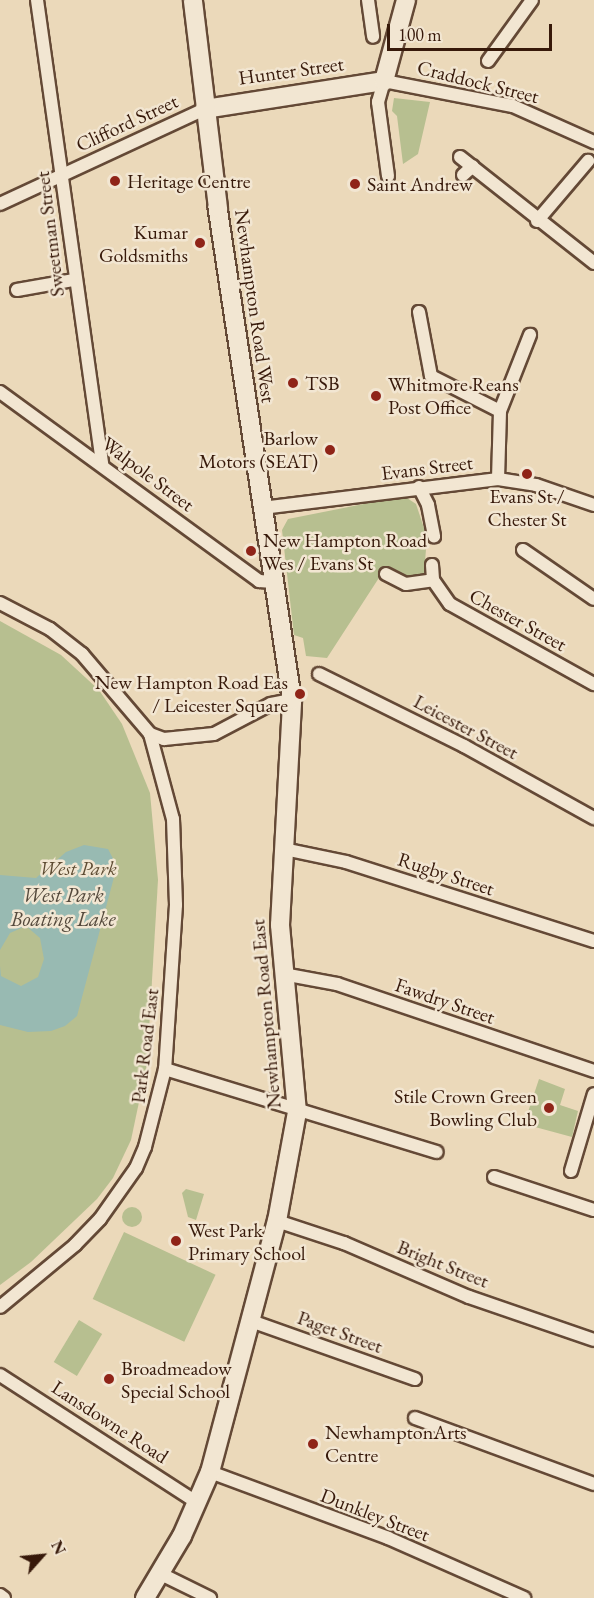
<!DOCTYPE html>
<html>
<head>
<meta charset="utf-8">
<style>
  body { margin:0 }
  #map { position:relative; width:594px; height:1598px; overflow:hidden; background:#ebd9ba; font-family:"EB Garamond",serif }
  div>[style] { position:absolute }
  .green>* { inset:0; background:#b7bf90; transform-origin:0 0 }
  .round { border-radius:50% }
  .water>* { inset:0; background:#98bab2 }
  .roads { filter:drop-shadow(2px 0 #644936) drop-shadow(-2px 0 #644936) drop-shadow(0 2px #644936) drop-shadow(0 -2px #644936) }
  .street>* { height:12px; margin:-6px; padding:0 6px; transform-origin:6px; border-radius:6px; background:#f2e6d2 }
  .secondary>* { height:18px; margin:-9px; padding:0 9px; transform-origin:9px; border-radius:9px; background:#f2e6d2 }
  .dots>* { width:16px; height:16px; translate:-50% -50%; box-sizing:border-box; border:3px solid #f2e6d2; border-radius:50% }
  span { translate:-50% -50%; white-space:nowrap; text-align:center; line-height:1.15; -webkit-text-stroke:5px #f2e6d2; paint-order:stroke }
  .street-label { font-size:20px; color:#37190a }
  .poi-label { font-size:20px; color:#37190a }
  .left { translate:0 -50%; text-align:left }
  .right { translate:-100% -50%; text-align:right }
  .park-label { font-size:20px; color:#5d4b32; font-style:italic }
  .water-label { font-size:21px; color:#54493c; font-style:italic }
  .north { position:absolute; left:12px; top:1526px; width:60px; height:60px; -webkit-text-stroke:4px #f2e6d2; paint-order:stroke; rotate:63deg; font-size:16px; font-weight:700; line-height:24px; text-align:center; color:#37190a }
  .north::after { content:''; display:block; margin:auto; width:21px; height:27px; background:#37190a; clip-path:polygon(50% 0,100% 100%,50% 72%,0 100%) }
  .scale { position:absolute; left:387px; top:24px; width:165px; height:27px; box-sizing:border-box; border:3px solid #37190a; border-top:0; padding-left:8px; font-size:18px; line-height:21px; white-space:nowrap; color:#37190a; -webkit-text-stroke:4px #f2e6d2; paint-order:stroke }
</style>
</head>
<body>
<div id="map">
  <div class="green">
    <div style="clip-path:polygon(394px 98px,430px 102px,418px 154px,403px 164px,397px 116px,392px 111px)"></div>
    <div style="clip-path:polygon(404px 496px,416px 504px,427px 537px,424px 574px,408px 579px,386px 567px,327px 658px,306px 656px,303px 638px,294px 635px,282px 530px,288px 519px)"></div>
    <div style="clip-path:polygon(0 621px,61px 655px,99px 690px,122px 724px,150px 793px,158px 880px,147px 1064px,131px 1140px,113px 1178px,97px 1199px,31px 1262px,0 1285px)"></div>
    <div style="clip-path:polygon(539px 1079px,565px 1089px,560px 1105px,578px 1111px,572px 1137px,524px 1124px)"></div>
    <div style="clip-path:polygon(186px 1189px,204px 1194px,196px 1220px,188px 1217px,182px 1193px)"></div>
    <div class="round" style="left:122px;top:1207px;width:20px;height:20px"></div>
    <div style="left:124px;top:1232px;width:101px;height:74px;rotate:25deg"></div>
    <div style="left:79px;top:1320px;width:27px;height:49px;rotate:31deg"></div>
  </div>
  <div class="water">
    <div style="clip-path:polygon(84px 845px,108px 849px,117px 866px,77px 1016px,65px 1026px,51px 1031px,28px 1032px,0 1025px,0 966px,1px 976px,21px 986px,38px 977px,44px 959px,40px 938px,26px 926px,10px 933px,0 950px,0 875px,36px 878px,66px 852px)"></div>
  </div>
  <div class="roads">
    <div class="street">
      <div style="left:37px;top:0;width:469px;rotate:82deg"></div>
      <div style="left:368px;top:0;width:37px;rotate:82deg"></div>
      <div style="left:488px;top:61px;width:75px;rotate:-54.2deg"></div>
      <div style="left:460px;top:157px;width:171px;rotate:38.3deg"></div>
      <div style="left:463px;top:175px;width:13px;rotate:-42deg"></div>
      <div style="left:388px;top:176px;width:75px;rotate:-97.7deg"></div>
      <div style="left:378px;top:102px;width:22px;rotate:-74deg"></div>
      <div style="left:384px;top:81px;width:131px;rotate:11deg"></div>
      <div style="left:513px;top:106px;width:89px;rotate:24deg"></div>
      <div style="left:0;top:204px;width:226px;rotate:-24.9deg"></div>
      <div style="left:537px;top:221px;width:79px;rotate:-49.6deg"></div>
      <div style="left:17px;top:290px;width:58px;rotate:-10deg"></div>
      <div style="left:419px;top:312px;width:65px;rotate:79.4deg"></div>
      <div style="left:431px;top:376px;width:77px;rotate:26.9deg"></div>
      <div style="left:0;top:392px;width:321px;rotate:36.1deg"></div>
      <div style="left:259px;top:581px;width:14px;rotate:4deg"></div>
      <div style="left:498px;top:479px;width:68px;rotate:-88.3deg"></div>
      <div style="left:500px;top:411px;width:82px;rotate:-68.5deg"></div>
      <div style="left:419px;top:487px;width:20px;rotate:63deg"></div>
      <div style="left:428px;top:505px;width:32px;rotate:79deg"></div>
      <div style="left:262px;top:508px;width:238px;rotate:-7deg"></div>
      <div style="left:498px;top:479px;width:38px;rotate:9deg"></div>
      <div style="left:536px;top:485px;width:61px;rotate:19deg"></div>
      <div style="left:523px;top:550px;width:86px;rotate:34.6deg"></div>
      <div style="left:432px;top:565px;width:15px;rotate:86deg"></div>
      <div style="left:433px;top:580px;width:29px;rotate:55deg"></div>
      <div style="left:450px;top:604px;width:165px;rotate:29.1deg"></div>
      <div style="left:386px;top:574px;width:22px;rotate:27deg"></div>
      <div style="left:406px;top:584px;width:27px;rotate:-8deg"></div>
      <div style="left:0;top:603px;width:56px;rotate:27.5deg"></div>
      <div style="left:50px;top:629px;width:41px;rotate:38deg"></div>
      <div style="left:82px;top:654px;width:105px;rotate:49.6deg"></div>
      <div style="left:150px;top:734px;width:88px;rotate:74.9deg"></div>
      <div style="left:173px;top:819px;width:86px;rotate:88deg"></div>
      <div style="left:176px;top:905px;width:164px;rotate:93.8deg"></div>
      <div style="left:165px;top:1069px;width:81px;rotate:104.4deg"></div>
      <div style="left:145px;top:1147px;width:23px;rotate:113deg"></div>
      <div style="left:136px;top:1168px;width:62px;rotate:125.2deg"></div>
      <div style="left:100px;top:1219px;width:36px;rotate:134deg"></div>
      <div style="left:75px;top:1245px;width:97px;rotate:140.4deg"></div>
      <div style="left:319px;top:674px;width:162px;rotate:26.4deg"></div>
      <div style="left:464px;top:746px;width:149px;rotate:29deg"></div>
      <div style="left:150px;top:734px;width:15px;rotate:20deg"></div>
      <div style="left:164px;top:739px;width:50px;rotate:-5.7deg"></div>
      <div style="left:214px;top:734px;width:64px;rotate:-27.8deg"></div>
      <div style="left:271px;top:704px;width:21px;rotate:-11deg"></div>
      <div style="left:284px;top:849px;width:63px;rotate:11.8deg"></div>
      <div style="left:346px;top:862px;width:260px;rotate:17.7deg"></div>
      <div style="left:283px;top:974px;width:55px;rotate:10.5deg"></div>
      <div style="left:337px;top:984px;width:271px;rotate:18.7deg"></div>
      <div style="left:165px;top:1069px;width:284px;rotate:17deg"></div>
      <div style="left:571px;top:1171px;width:80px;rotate:-73.4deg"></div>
      <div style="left:494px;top:1177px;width:105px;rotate:18.3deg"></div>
      <div style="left:277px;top:1221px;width:71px;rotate:18.2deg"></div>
      <div style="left:344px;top:1243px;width:136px;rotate:23.4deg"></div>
      <div style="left:469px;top:1297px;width:132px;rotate:19deg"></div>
      <div style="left:251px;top:1321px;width:174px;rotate:19.5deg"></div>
      <div style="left:0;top:1375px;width:236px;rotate:32.9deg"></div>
      <div style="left:415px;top:1418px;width:191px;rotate:20.2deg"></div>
      <div style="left:210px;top:1472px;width:190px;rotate:20.3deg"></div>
      <div style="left:388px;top:1538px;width:149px;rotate:23.8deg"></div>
      <div style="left:159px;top:1573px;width:57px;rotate:26.1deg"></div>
      <div style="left:0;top:1595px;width:5px;rotate:37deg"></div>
    </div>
    <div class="secondary">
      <div style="left:205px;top:109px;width:181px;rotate:-8.9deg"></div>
      <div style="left:384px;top:81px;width:84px;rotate:-74.8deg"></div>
      <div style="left:145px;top:1598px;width:72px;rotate:-59.2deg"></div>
      <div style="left:182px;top:1536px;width:70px;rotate:-66.4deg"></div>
      <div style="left:210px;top:1472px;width:260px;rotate:-75.1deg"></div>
      <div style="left:277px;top:1221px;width:111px;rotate:-79.6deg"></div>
      <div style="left:297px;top:1112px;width:188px;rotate:-95.2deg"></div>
      <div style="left:280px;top:925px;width:225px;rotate:-86.9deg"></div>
      <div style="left:292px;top:700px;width:498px;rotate:-98.6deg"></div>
      <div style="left:218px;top:208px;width:209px;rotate:-96.9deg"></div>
    </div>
  </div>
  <div class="dots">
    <div style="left:115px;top:181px;background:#8f2418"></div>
    <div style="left:355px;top:184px;background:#8f2418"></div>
    <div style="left:200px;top:243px;background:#8f2418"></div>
    <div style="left:293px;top:383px;background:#8f2418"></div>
    <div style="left:376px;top:396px;background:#8f2418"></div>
    <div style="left:330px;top:450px;background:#8f2418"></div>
    <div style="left:527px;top:474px;background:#8f2418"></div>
    <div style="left:251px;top:551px;background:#8f2418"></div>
    <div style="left:300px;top:694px;background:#8f2418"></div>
    <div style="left:549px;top:1108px;background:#8f2418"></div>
    <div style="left:176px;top:1241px;background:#8f2418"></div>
    <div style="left:109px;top:1379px;background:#8f2418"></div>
    <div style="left:313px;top:1444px;background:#8f2418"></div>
  </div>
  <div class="street-label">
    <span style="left:291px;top:71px;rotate:-8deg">Hunter Street</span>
    <span style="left:478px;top:82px;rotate:14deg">Craddock Street</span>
    <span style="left:127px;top:123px;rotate:-25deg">Clifford Street</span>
    <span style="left:50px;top:234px;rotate:-97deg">Sweetman Street</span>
    <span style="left:255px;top:306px;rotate:82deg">Newhampton Road West</span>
    <span style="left:427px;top:468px;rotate:-7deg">Evans Street</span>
    <span style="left:148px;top:474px;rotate:37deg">Walpole Street</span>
    <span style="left:518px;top:620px;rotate:29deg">Chester Street</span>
    <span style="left:466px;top:727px;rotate:28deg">Leicester Street</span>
    <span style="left:446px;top:874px;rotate:18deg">Rugby Street</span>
    <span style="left:445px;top:1001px;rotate:19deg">Fawdry Street</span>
    <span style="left:266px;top:1014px;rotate:-95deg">Newhampton Road East</span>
    <span style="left:145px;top:1046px;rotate:-83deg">Park Road East</span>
    <span style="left:443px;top:1264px;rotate:22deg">Bright Street</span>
    <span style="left:340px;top:1332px;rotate:20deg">Paget Street</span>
    <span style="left:110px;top:1422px;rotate:33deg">Lansdowne Road</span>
    <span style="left:375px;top:1515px;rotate:21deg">Dunkley Street</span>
  </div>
  <div class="poi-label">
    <span class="left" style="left:127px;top:181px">Heritage Centre</span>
    <span class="left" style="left:367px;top:184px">Saint Andrew</span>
    <span class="right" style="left:188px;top:244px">Kumar<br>Goldsmiths</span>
    <span class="left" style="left:305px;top:383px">TSB</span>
    <span class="left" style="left:388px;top:396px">Whitmore Reans<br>Post Office</span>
    <span class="right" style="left:318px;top:450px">Barlow<br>Motors (SEAT)</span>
    <span style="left:527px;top:508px">Evans St /<br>Chester St</span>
    <span class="left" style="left:263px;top:552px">New Hampton Road<br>Wes / Evans St</span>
    <span class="right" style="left:288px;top:694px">New Hampton Road Eas<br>/ Leicester Square</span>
    <span class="right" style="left:537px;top:1108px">Stile Crown Green<br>Bowling Club</span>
    <span class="left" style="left:188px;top:1242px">West Park<br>Primary School</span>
    <span class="left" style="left:121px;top:1380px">Broadmeadow<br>Special School</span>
    <span class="left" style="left:325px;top:1444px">NewhamptonArts<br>Centre</span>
  </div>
  <div class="park-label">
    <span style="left:78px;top:868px">West Park</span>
  </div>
  <div class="water-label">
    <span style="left:63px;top:907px">West Park<br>Boating Lake</span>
  </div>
  <div class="north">N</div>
  <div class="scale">100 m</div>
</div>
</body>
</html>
